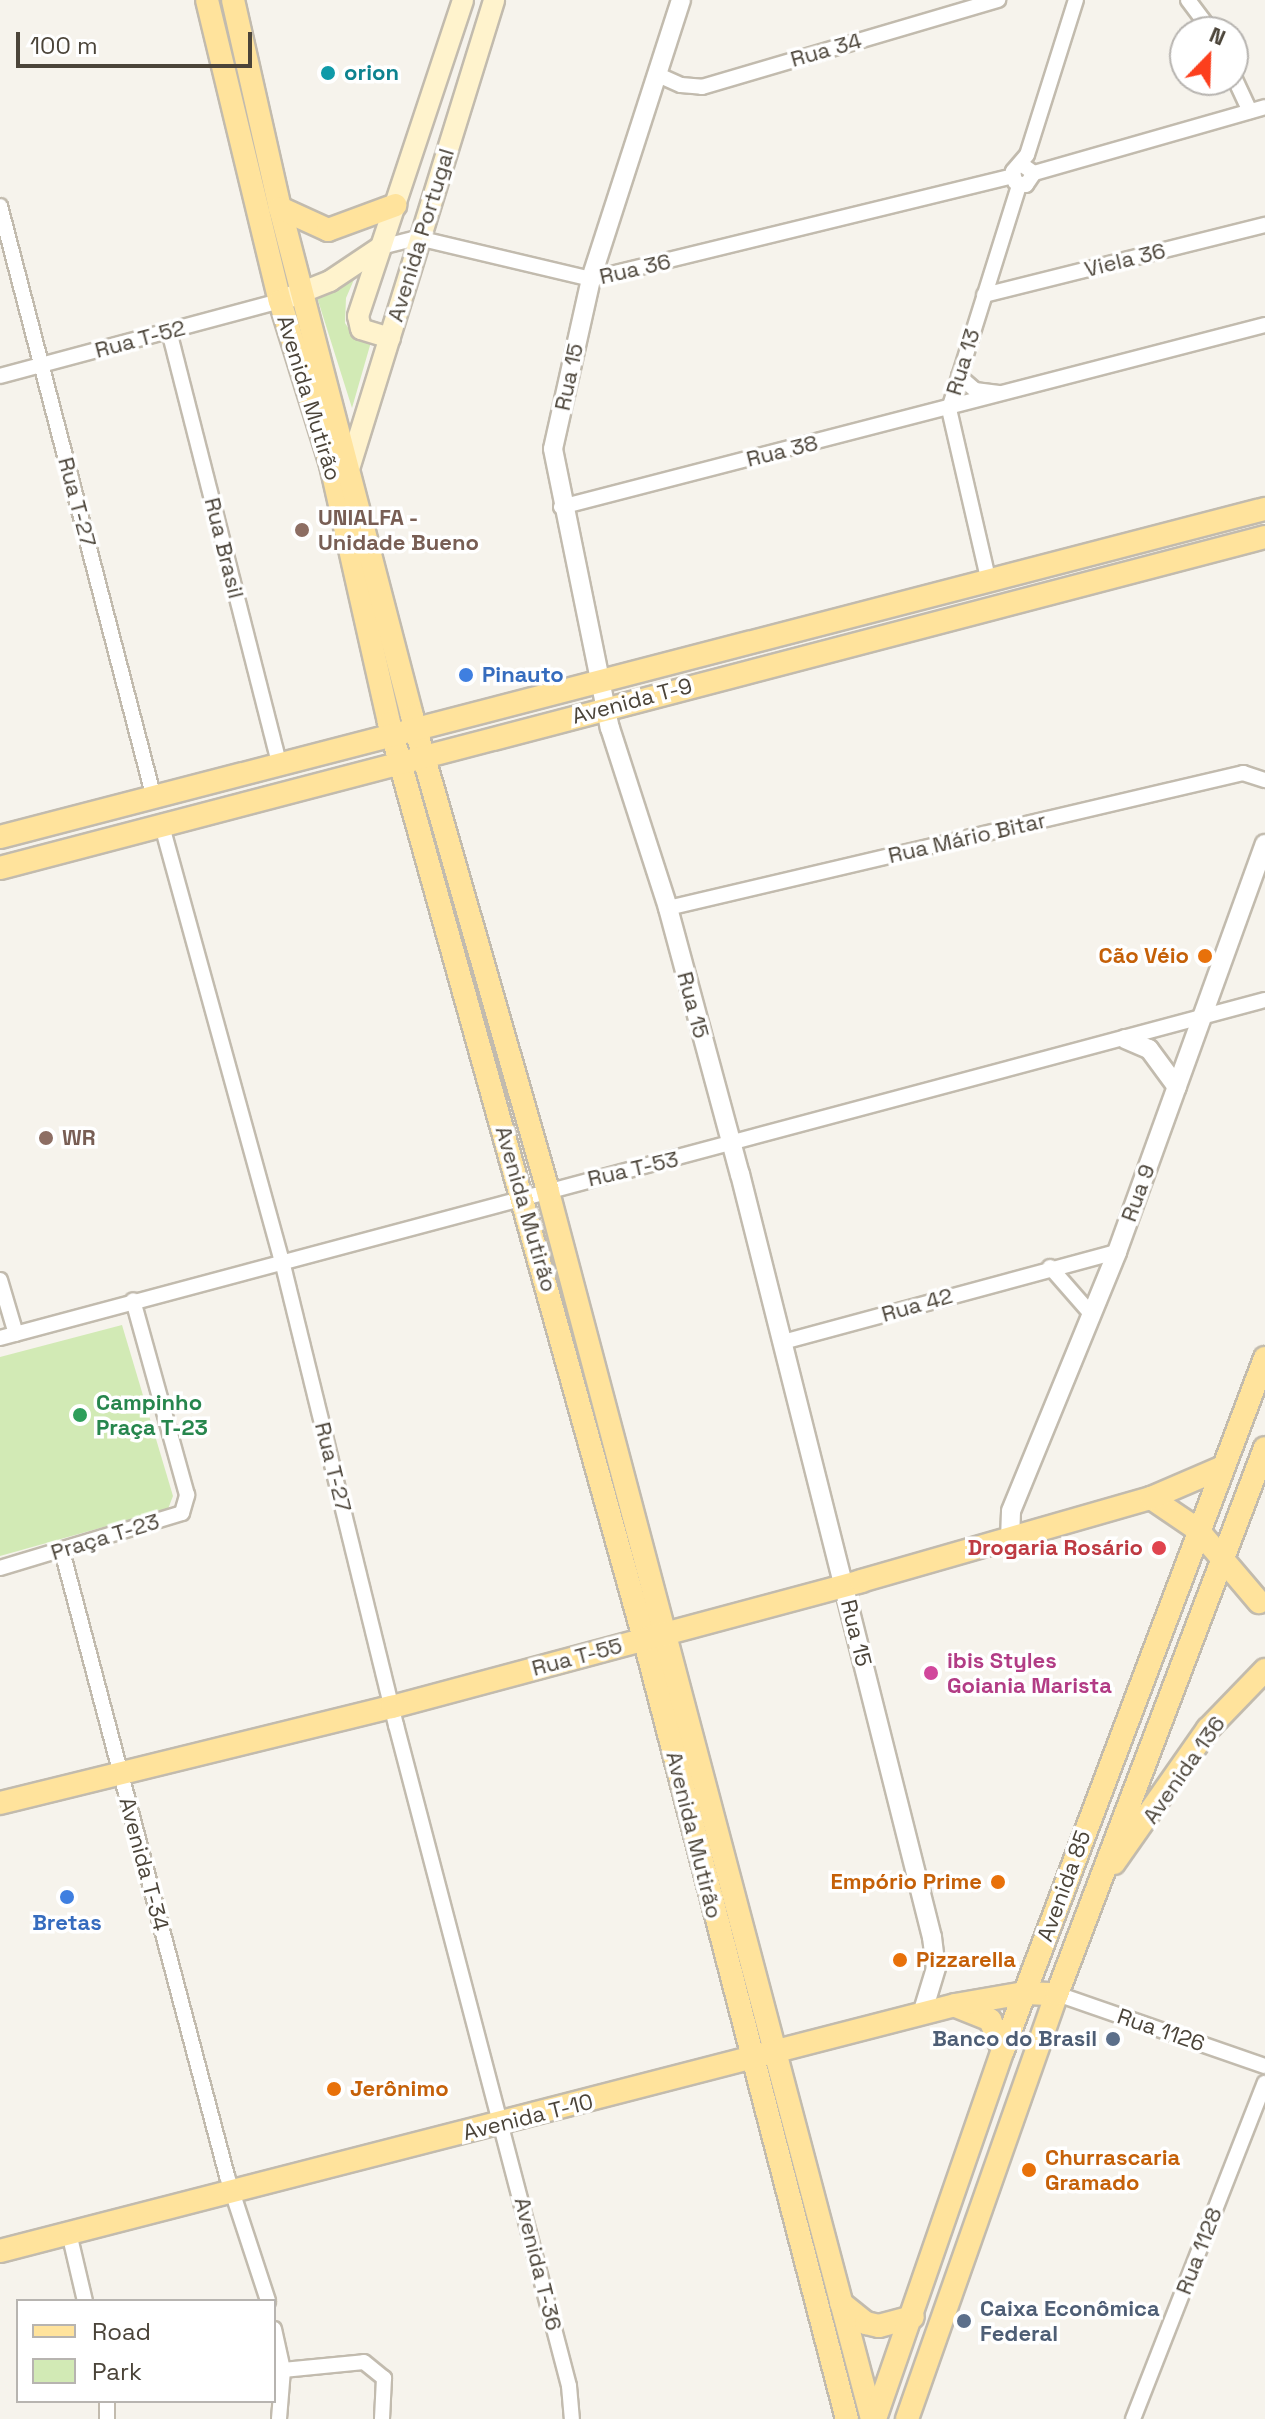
<!DOCTYPE html>
<html>
<head>
<meta charset="utf-8">
<style>
  body { margin:0 }
  #map { position:relative; width:1265px; height:2419px; overflow:hidden; background:#f6f3ec; font-family:"Space Grotesk",sans-serif }
  div>[style] { position:absolute }
  .green>* { inset:0; background:#d2eab5 }
  .roads { filter:drop-shadow(2px 0 #c2bbae) drop-shadow(-2px 0 #c2bbae) drop-shadow(0 2px #c2bbae) drop-shadow(0 -2px #c2bbae) }
  .minor>* { height:14px; margin:-7px; padding:0 7px; transform-origin:7px; border-radius:7px; background:#fff }
  .tertiary>* { height:18px; margin:-9px; padding:0 9px; transform-origin:9px; border-radius:9px; background:#fff }
  .secondary>* { height:20px; margin:-10px; padding:0 10px; transform-origin:10px; border-radius:10px; background:#fff3cd }
  .primary>* { height:22px; margin:-11px; padding:0 11px; transform-origin:11px; border-radius:11px; background:#ffe39c }
  .dots>* { width:22px; height:22px; translate:-50% -50%; box-sizing:border-box; border:4px solid #fff; border-radius:50% }
  span { translate:-50% -50%; white-space:nowrap; text-align:center; line-height:1.15; -webkit-text-stroke:7px #fff; paint-order:stroke }
  .street-label { font-size:22px; color:#4b4439 }
  .culture-label { font-size:22px; color:#0d838f; font-weight:700 }
  .left { translate:0 -50%; text-align:left }
  .education-label { font-size:22px; color:#785e54; font-weight:700 }
  .shop-label { font-size:22px; color:#366cbe; font-weight:700 }
  .food-label { font-size:22px; color:#c56008; font-weight:700 }
  .right { translate:-100% -50%; text-align:right }
  .leisure-label { font-size:22px; color:#27864d; font-weight:700 }
  .health-label { font-size:22px; color:#be3a42; font-weight:700 }
  .hotel-label { font-size:22px; color:#b23c85; font-weight:700 }
  .service-label { font-size:22px; color:#4e5e75; font-weight:700 }
  .legend { position:absolute; left:16px; top:2299px; width:260px; height:104px; box-sizing:border-box; background:#fff; border:2px solid #b7b4b0; margin:0; padding:10px 14px; list-style:none; font-size:24px; color:#4b4439 }
  .legend li { display:flex; align-items:center; gap:16px; height:40px }
  .legend b { width:40px; border:2px solid #b7b4b0 }
  .north { position:absolute; left:1169px; top:16px; width:80px; height:80px; box-sizing:border-box; background:#fff; border:2px solid #b7b4b0; border-radius:50%; rotate:23deg; font-size:22px; font-weight:700; line-height:32px; text-align:center; color:#4b4439 }
  .north::after { content:''; display:block; margin:auto; width:28px; height:36px; background:#fc3f1d; clip-path:polygon(50% 0,100% 100%,50% 72%,0 100%) }
  .scale { position:absolute; left:16px; top:32px; width:236px; height:36px; box-sizing:border-box; border:4px solid #4b4439; border-top:0; padding-left:10px; font-size:24px; line-height:28px; white-space:nowrap; color:#4b4439; -webkit-text-stroke:6px #fff; paint-order:stroke }
</style>
</head>
<body>
<div id="map">
  <div class="green">
    <div style="clip-path:polygon(359px 268px,346px 298px,345px 323px,353px 335px,371px 342px,352px 408px,315px 291px)"></div>
    <div style="clip-path:polygon(122px 1325px,173px 1496px,168px 1509px,0 1556px,0 1357px)"></div>
  </div>
  <div class="roads">
    <div class="minor">
      <div style="left:1188px;top:0;width:40px;rotate:53deg"></div>
      <div style="left:656px;top:74px;width:27px;rotate:24deg"></div>
      <div style="left:681px;top:85px;width:21px;rotate:5deg"></div>
      <div style="left:702px;top:87px;width:309px;rotate:-16.4deg"></div>
      <div style="left:1233px;top:75px;width:40px;rotate:65deg"></div>
      <div style="left:1021px;top:164px;width:16px;rotate:35deg"></div>
      <div style="left:1034px;top:173px;width:14px;rotate:124deg"></div>
      <div style="left:1026px;top:185px;width:11px;rotate:-165deg"></div>
      <div style="left:1015px;top:182px;width:11px;rotate:-100deg"></div>
      <div style="left:1013px;top:171px;width:21px;rotate:-49deg"></div>
      <div style="left:1027px;top:155px;width:163px;rotate:-72.5deg"></div>
      <div style="left:1034px;top:173px;width:240px;rotate:-15.9deg"></div>
      <div style="left:0;top:206px;width:612px;rotate:75.42deg"></div>
      <div style="left:381px;top:247px;width:38px;rotate:-14deg"></div>
      <div style="left:418px;top:238px;width:178px;rotate:13.3deg"></div>
      <div style="left:591px;top:279px;width:434px;rotate:-13.7deg"></div>
      <div style="left:984px;top:295px;width:290px;rotate:-14deg"></div>
      <div style="left:169px;top:331px;width:448px;rotate:75.7deg"></div>
      <div style="left:0;top:376px;width:290px;rotate:-15deg"></div>
      <div style="left:959px;top:376px;width:21px;rotate:41deg"></div>
      <div style="left:975px;top:390px;width:24px;rotate:7deg"></div>
      <div style="left:561px;top:507px;width:727px;rotate:-14.49deg"></div>
      <div style="left:988px;top:578px;width:173px;rotate:-103deg"></div>
      <div style="left:949px;top:409px;width:235px;rotate:-72.6deg"></div>
      <div style="left:162px;top:826px;width:451px;rotate:74.6deg"></div>
      <div style="left:282px;top:1261px;width:478px;rotate:76.2deg"></div>
      <div style="left:396px;top:1725px;width:683px;rotate:75.33deg"></div>
      <div style="left:569px;top:2386px;width:33px;rotate:85deg"></div>
      <div style="left:668px;top:908px;width:591px;rotate:-13.21deg"></div>
      <div style="left:1243px;top:773px;width:23px;rotate:18deg"></div>
      <div style="left:1050px;top:1267px;width:64px;rotate:48.8deg"></div>
      <div style="left:0;top:1280px;width:56px;rotate:73.5deg"></div>
      <div style="left:0;top:1338px;width:1309px;rotate:-14.96deg"></div>
      <div style="left:783px;top:1342px;width:346px;rotate:-15.1deg"></div>
      <div style="left:62px;top:1551px;width:646px;rotate:75.21deg"></div>
      <div style="left:227px;top:2176px;width:132px;rotate:71.8deg"></div>
      <div style="left:0;top:1568px;width:190px;rotate:-16.8deg"></div>
      <div style="left:182px;top:1513px;width:19px;rotate:-74deg"></div>
      <div style="left:187px;top:1495px;width:202px;rotate:-105.5deg"></div>
      <div style="left:1057px;top:1994px;width:220px;rotate:19.1deg"></div>
      <div style="left:69px;top:2233px;width:70px;rotate:76.8deg"></div>
      <div style="left:274px;top:2329px;width:42px;rotate:77.6deg"></div>
      <div style="left:283px;top:2370px;width:49px;rotate:94.7deg"></div>
      <div style="left:283px;top:2370px;width:81px;rotate:-5.6deg"></div>
      <div style="left:364px;top:2362px;width:26px;rotate:39deg"></div>
      <div style="left:384px;top:2378px;width:41px;rotate:92.8deg"></div>
      <div style="left:107px;top:2401px;width:18px;rotate:90deg"></div>
      <div style="left:1133px;top:2419px;width:361px;rotate:-68.6deg"></div>
    </div>
    <div class="tertiary">
      <div style="left:681px;top:0;width:293px;rotate:107.9deg"></div>
      <div style="left:591px;top:279px;width:174px;rotate:102.6deg"></div>
      <div style="left:553px;top:449px;width:285px;rotate:78.5deg"></div>
      <div style="left:610px;top:728px;width:189px;rotate:72.1deg"></div>
      <div style="left:668px;top:908px;width:276px;rotate:74.9deg"></div>
      <div style="left:740px;top:1174px;width:787px;rotate:75.88deg"></div>
      <div style="left:932px;top:1937px;width:31px;rotate:83deg"></div>
      <div style="left:936px;top:1968px;width:48px;rotate:106.9deg"></div>
      <div style="left:1125px;top:1039px;width:26px;rotate:23deg"></div>
      <div style="left:1149px;top:1049px;width:47px;rotate:53.6deg"></div>
      <div style="left:1010px;top:1540px;width:29px;rotate:-88deg"></div>
      <div style="left:1011px;top:1511px;width:280px;rotate:-67.7deg"></div>
      <div style="left:1117px;top:1252px;width:434px;rotate:-70.1deg"></div>
    </div>
    <div class="secondary">
      <div style="left:280px;top:301px;width:54px;rotate:-21.8deg"></div>
      <div style="left:330px;top:281px;width:61px;rotate:-33.7deg"></div>
      <div style="left:390px;top:338px;width:30px;rotate:-163deg"></div>
      <div style="left:361px;top:329px;width:13px;rotate:-103deg"></div>
      <div style="left:358px;top:316px;width:333px;rotate:-71.6deg"></div>
      <div style="left:349px;top:469px;width:491px;rotate:-72.8deg"></div>
    </div>
    <div class="primary">
      <div style="left:207px;top:0;width:310px;rotate:76.4deg"></div>
      <div style="left:280px;top:301px;width:172px;rotate:72.7deg"></div>
      <div style="left:331px;top:465px;width:264px;rotate:77.3deg"></div>
      <div style="left:389px;top:723px;width:950px;rotate:74.43deg"></div>
      <div style="left:644px;top:1638px;width:807px;rotate:75.43deg"></div>
      <div style="left:233px;top:0;width:213px;rotate:77.3deg"></div>
      <div style="left:280px;top:208px;width:525px;rotate:75.43deg"></div>
      <div style="left:412px;top:716px;width:491px;rotate:74deg"></div>
      <div style="left:547px;top:1188px;width:1273px;rotate:75.21deg"></div>
      <div style="left:280px;top:208px;width:53px;rotate:24.6deg"></div>
      <div style="left:328px;top:230px;width:72px;rotate:-20.2deg"></div>
      <div style="left:0;top:837px;width:1307px;rotate:-14.54deg"></div>
      <div style="left:0;top:868px;width:1308px;rotate:-14.66deg"></div>
      <div style="left:1151px;top:1498px;width:55px;rotate:34deg"></div>
      <div style="left:1197px;top:1529px;width:96px;rotate:49.7deg"></div>
      <div style="left:0;top:1803px;width:404px;rotate:-13.8deg"></div>
      <div style="left:392px;top:1707px;width:486px;rotate:-15deg"></div>
      <div style="left:861px;top:1581px;width:302px;rotate:-16deg"></div>
      <div style="left:1151px;top:1498px;width:76px;rotate:-23.2deg"></div>
      <div style="left:1114px;top:1863px;width:164px;rotate:-55deg"></div>
      <div style="left:1208px;top:1729px;width:82px;rotate:-46deg"></div>
      <div style="left:956px;top:2006px;width:37px;rotate:22deg"></div>
      <div style="left:990px;top:2020px;width:33px;rotate:67deg"></div>
      <div style="left:0;top:2251px;width:986px;rotate:-14.44deg"></div>
      <div style="left:955px;top:2005px;width:70px;rotate:-9.9deg"></div>
      <div style="left:1024px;top:1993px;width:33px;rotate:2deg"></div>
      <div style="left:841px;top:2303px;width:32px;rotate:39deg"></div>
      <div style="left:866px;top:2323px;width:13px;rotate:13deg"></div>
      <div style="left:879px;top:2326px;width:35px;rotate:-15deg"></div>
      <div style="left:875px;top:2419px;width:391px;rotate:-70.9deg"></div>
      <div style="left:1003px;top:2050px;width:740px;rotate:-69.26deg"></div>
      <div style="left:907px;top:2419px;width:451px;rotate:-70.6deg"></div>
      <div style="left:1057px;top:1994px;width:584px;rotate:-69.15deg"></div>
    </div>
  </div>
  <div class="dots">
    <div style="left:328px;top:73px;background:#0f9aa8"></div>
    <div style="left:302px;top:530px;background:#8d6e63"></div>
    <div style="left:466px;top:675px;background:#3f7fe0"></div>
    <div style="left:1205px;top:956px;background:#e8710a"></div>
    <div style="left:46px;top:1138px;background:#8d6e63"></div>
    <div style="left:80px;top:1415px;background:#2e9e5b"></div>
    <div style="left:1159px;top:1548px;background:#e0444e"></div>
    <div style="left:931px;top:1673px;background:#d1479c"></div>
    <div style="left:998px;top:1882px;background:#e8710a"></div>
    <div style="left:67px;top:1897px;background:#3f7fe0"></div>
    <div style="left:900px;top:1960px;background:#e8710a"></div>
    <div style="left:1113px;top:2039px;background:#5c6f8a"></div>
    <div style="left:334px;top:2089px;background:#e8710a"></div>
    <div style="left:1029px;top:2170px;background:#e8710a"></div>
    <div style="left:964px;top:2321px;background:#5c6f8a"></div>
  </div>
  <div class="street-label">
    <span style="left:826px;top:50px;rotate:-16deg">Rua 34</span>
    <span style="left:421px;top:235px;rotate:-73deg">Avenida Portugal</span>
    <span style="left:1125px;top:260px;rotate:-14deg">Viela 36</span>
    <span style="left:635px;top:269px;rotate:-13deg">Rua 36</span>
    <span style="left:140px;top:339px;rotate:-15deg">Rua T-52</span>
    <span style="left:963px;top:362px;rotate:-73deg">Rua 13</span>
    <span style="left:569px;top:377px;rotate:-78deg">Rua 15</span>
    <span style="left:309px;top:398px;rotate:73deg">Avenida Mutirão</span>
    <span style="left:782px;top:451px;rotate:-14deg">Rua 38</span>
    <span style="left:77px;top:502px;rotate:75deg">Rua T-27</span>
    <span style="left:224px;top:548px;rotate:76deg">Rua Brasil</span>
    <span style="left:632px;top:701px;rotate:-15deg">Avenida T-9</span>
    <span style="left:967px;top:838px;rotate:-13deg">Rua Mário Bitar</span>
    <span style="left:693px;top:1005px;rotate:75deg">Rua 15</span>
    <span style="left:633px;top:1169px;rotate:-13deg">Rua T-53</span>
    <span style="left:1138px;top:1193px;rotate:-70deg">Rua 9</span>
    <span style="left:526px;top:1209px;rotate:74deg">Avenida Mutirão</span>
    <span style="left:917px;top:1305px;rotate:-16deg">Rua 42</span>
    <span style="left:333px;top:1467px;rotate:76deg">Rua T-27</span>
    <span style="left:105px;top:1537px;rotate:-17deg">Praça T-23</span>
    <span style="left:856px;top:1633px;rotate:76deg">Rua 15</span>
    <span style="left:577px;top:1657px;rotate:-15deg">Rua T-55</span>
    <span style="left:1184px;top:1770px;rotate:-55deg">Avenida 136</span>
    <span style="left:694px;top:1835px;rotate:76deg">Avenida Mutirão</span>
    <span style="left:144px;top:1864px;rotate:75deg">Avenida T-34</span>
    <span style="left:1064px;top:1886px;rotate:-70deg">Avenida 85</span>
    <span style="left:1161px;top:2030px;rotate:19deg">Rua 1126</span>
    <span style="left:528px;top:2117px;rotate:-14deg">Avenida T-10</span>
    <span style="left:1199px;top:2251px;rotate:-69deg">Rua 1128</span>
    <span style="left:538px;top:2264px;rotate:76deg">Avenida T-36</span>
  </div>
  <div class="culture-label">
    <span class="left" style="left:344px;top:73px">orion</span>
  </div>
  <div class="education-label">
    <span class="left" style="left:318px;top:530px">UNIALFA -<br>Unidade Bueno</span>
    <span class="left" style="left:62px;top:1138px">WR</span>
  </div>
  <div class="shop-label">
    <span class="left" style="left:482px;top:675px">Pinauto</span>
    <span style="left:67px;top:1923px">Bretas</span>
  </div>
  <div class="food-label">
    <span class="right" style="left:1189px;top:956px">Cão Véio</span>
    <span class="right" style="left:982px;top:1882px">Empório Prime</span>
    <span class="left" style="left:916px;top:1960px">Pizzarella</span>
    <span class="left" style="left:350px;top:2089px">Jerônimo</span>
    <span class="left" style="left:1045px;top:2170px">Churrascaria<br>Gramado</span>
  </div>
  <div class="leisure-label">
    <span class="left" style="left:96px;top:1415px">Campinho<br>Praça T-23</span>
  </div>
  <div class="health-label">
    <span class="right" style="left:1143px;top:1548px">Drogaria Rosário</span>
  </div>
  <div class="hotel-label">
    <span class="left" style="left:947px;top:1673px">ibis Styles<br>Goiania Marista</span>
  </div>
  <div class="service-label">
    <span class="right" style="left:1097px;top:2039px">Banco do Brasil</span>
    <span class="left" style="left:980px;top:2321px">Caixa Econômica<br>Federal</span>
  </div>
  <ul class="legend">
  <li><b style="height:10px;background:#ffe39c"></b>Road</li>
  <li><b style="height:22px;background:#d2eab5"></b>Park</li>
  </ul>
  <div class="north">N</div>
  <div class="scale">100 m</div>
</div>
</body>
</html>
